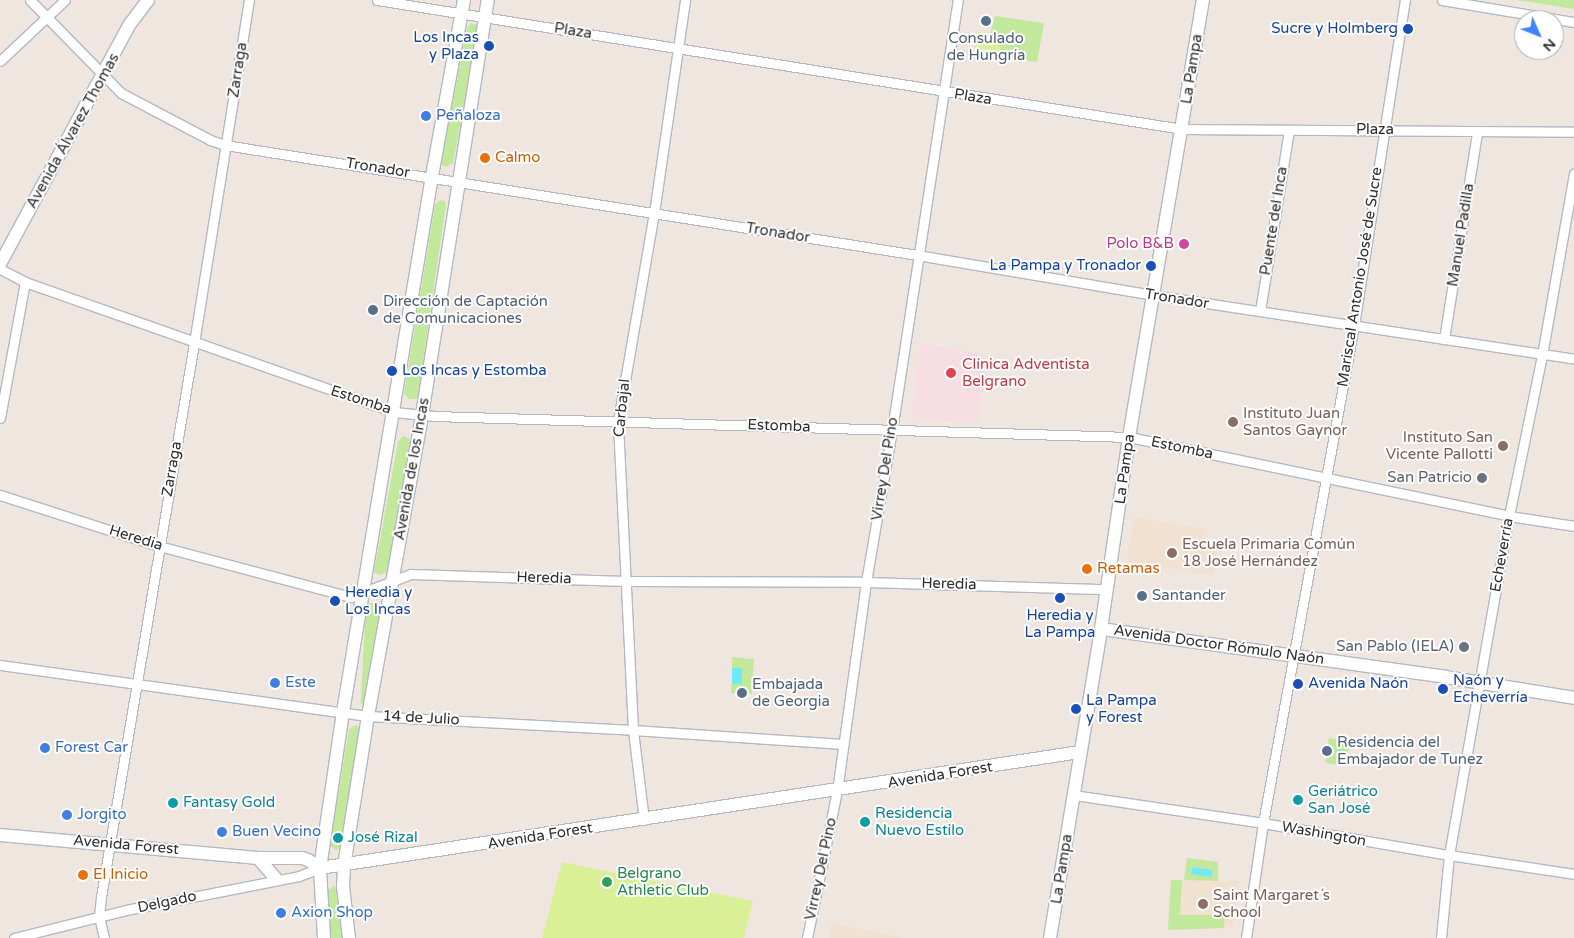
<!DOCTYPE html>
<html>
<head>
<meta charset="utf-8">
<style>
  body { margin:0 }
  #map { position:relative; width:1574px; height:938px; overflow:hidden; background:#f0e6e0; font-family:"Varela Round",sans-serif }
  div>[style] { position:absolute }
  .education>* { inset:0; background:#f1e1d0 }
  .medical>* { inset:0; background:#f6dee3 }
  .green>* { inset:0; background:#c2e89b; transform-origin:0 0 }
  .pitch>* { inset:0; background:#d9f096; transform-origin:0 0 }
  .water>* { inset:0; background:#6fe9f5; transform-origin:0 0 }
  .roads { filter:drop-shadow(1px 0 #b4b8c2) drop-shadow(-1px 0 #b4b8c2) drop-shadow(0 1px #b4b8c2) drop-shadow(0 -1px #b4b8c2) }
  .street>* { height:9px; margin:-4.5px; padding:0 4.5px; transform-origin:4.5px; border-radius:4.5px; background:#fff }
  .secondary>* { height:12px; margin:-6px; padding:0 6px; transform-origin:6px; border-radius:6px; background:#fff }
  .dots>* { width:14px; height:14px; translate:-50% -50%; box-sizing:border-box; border:2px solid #fff; border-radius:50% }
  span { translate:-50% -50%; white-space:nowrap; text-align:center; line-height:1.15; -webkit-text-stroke:4px #fff; paint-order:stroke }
  .transit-label { font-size:15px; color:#164399 }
  .right { translate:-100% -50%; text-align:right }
  .left { translate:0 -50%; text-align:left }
  .street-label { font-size:15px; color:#2e2e2e }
  .service-label { font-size:15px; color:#4e5e75 }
  .shop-label { font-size:15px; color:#366cbe }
  .food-label { font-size:15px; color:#c56008 }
  .hotel-label { font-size:15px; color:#b23c85 }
  .health-label { font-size:15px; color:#be3a42 }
  .education-label { font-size:15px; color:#785e54 }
  .worship-label { font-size:15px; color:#5b616d }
  .culture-label { font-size:15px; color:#0d838f }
  .leisure-label { font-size:15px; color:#27864d }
  .north { position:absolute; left:1514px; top:10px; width:50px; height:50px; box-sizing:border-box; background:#fff; border:1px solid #ababab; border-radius:50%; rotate:134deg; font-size:14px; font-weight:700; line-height:20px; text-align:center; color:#2e2e2e }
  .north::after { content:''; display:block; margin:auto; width:18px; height:22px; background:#3e83ff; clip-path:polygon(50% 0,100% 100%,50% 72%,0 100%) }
</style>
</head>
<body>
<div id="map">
  <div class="education">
    <div style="clip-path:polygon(1134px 517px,1205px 529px,1203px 542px,1218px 545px,1213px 575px,1126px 562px)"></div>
    <div style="clip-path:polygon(1171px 880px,1239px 881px,1233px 927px,1168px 930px)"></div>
    <div style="clip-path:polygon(832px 923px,905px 938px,829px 938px)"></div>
  </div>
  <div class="medical">
    <div style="clip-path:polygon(921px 344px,989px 355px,978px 423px,916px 419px,911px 414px)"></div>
  </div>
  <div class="green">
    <div style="clip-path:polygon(1517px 0,1574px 0,1574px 9px)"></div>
    <div style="clip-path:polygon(995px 16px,1044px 23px,1037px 62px,1010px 58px,1010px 54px,1000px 52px,1003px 36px,990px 34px)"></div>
    <div style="clip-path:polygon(471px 23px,476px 25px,479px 30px,453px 163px,445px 167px,441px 164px,467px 28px)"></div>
    <div style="clip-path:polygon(440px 200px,445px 201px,446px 205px,418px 395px,416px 399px,409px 399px,404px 394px,435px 205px)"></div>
    <div style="clip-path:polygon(403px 436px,409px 438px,410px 443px,387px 572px,379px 575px,374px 572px,398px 442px)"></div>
    <div style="left:366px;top:603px;width:17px;height:101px;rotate:3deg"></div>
    <div style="clip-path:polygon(732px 657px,754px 659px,752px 694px,731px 693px,731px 684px,741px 684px,742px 668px,732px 668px)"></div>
    <div style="clip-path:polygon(356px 725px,361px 729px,342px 846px,336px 850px,330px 846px,349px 729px)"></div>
    <div style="left:1329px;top:738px;width:21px;height:25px;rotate:8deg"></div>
    <div style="clip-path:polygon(evenodd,1187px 858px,1218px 862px,1218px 881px,1184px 880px,1187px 858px,1192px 867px,1213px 870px,1212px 876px,1191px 874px,1192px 867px)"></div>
    <div style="clip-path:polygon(1171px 880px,1182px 880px,1180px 915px,1225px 915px,1224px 928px,1168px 930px)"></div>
    <div style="clip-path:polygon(334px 886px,339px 890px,343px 938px,330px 938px,327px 891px)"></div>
  </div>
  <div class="pitch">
    <div style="left:977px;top:32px;width:26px;height:16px;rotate:9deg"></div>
    <div style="clip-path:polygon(562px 862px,753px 901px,744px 938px,542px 938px)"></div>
  </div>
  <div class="water">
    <div style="left:732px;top:668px;width:10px;height:16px"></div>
    <div style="clip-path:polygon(1339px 749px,1347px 753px,1344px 765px,1336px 764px)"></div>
    <div style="left:1192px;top:867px;width:21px;height:7px;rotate:8deg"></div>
  </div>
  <div class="roads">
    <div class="street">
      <div style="left:30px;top:0;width:130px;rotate:45.6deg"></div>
      <div style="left:121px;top:93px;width:101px;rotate:27.8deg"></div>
      <div style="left:210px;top:140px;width:16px;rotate:18deg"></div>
      <div style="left:225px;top:145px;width:701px;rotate:9.03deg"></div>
      <div style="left:917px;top:255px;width:239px;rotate:9.6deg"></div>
      <div style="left:1153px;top:295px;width:426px;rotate:8.6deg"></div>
      <div style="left:377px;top:0;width:815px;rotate:9.1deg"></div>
      <div style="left:1182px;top:129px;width:392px;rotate:0.4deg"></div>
      <div style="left:1442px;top:0;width:134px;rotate:9.5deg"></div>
      <div style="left:0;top:61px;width:89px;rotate:-43.2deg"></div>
      <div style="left:0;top:269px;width:28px;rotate:27deg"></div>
      <div style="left:25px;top:282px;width:391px;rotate:19.4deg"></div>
      <div style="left:394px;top:412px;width:40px;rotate:5.7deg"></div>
      <div style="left:434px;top:416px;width:695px;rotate:1.73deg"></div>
      <div style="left:1129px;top:437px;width:388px;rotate:11.7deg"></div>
      <div style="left:1509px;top:516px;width:66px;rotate:8.7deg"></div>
      <div style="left:1260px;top:311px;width:183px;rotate:-80.9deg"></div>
      <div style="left:1444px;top:339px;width:210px;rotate:-80.9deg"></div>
      <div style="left:0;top:418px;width:138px;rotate:-79.6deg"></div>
      <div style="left:0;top:495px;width:167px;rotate:17.8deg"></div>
      <div style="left:159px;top:546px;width:199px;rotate:14.9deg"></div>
      <div style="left:351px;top:597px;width:64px;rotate:-21deg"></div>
      <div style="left:411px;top:574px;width:214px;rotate:1.9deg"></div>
      <div style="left:625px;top:581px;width:241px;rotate:0.2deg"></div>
      <div style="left:866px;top:582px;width:241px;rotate:1.7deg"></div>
      <div style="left:0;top:665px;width:372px;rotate:7.9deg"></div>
      <div style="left:368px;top:716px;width:265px;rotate:3deg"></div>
      <div style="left:633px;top:730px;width:211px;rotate:3.8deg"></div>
      <div style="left:1074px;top:795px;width:191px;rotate:8.4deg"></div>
      <div style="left:1263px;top:823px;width:189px;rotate:9.8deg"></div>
      <div style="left:1449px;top:855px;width:126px;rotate:8.6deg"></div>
      <div style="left:644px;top:820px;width:91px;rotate:-97deg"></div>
      <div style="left:633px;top:730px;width:309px;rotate:-92.8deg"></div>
      <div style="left:618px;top:421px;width:211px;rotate:-80.2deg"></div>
      <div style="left:654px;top:213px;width:215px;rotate:-81.7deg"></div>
      <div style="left:14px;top:938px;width:115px;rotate:-14deg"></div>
      <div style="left:126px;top:910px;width:176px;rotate:-11.1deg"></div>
      <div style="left:299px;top:876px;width:22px;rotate:-21deg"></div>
      <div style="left:104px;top:938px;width:23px;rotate:-103deg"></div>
      <div style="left:99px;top:916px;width:19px;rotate:-84deg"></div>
      <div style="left:101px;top:897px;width:562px;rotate:-80.47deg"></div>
      <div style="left:194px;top:343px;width:347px;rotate:-80.9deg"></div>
      <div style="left:807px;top:938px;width:150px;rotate:-78.5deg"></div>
      <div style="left:837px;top:791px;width:211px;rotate:-82.1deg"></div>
      <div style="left:866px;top:582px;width:154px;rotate:-80.3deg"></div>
      <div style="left:892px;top:430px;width:435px;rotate:-81.3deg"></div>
      <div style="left:1246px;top:938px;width:116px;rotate:-81.6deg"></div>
      <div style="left:1263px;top:823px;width:506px;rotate:-79.64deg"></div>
      <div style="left:1354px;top:325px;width:329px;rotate:-81.1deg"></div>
      <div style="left:1441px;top:938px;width:83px;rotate:-84.5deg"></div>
      <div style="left:1449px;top:855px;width:344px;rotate:-80deg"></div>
      <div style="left:1509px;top:516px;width:164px;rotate:-78.4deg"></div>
      <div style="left:1542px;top:355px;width:184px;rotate:-80deg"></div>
    </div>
    <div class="secondary">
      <div style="left:0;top:264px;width:273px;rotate:-61.6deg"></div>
      <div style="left:130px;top:24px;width:30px;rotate:-53deg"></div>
      <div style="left:1101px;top:629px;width:347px;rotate:7.9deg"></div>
      <div style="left:1445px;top:677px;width:131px;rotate:9.2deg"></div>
      <div style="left:0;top:835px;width:259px;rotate:5.1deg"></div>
      <div style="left:258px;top:858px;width:44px"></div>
      <div style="left:302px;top:858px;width:6px;rotate:18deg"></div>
      <div style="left:308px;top:860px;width:14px;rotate:34deg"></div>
      <div style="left:320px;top:868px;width:769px;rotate:-8.68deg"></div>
      <div style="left:258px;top:858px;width:28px;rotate:49deg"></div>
      <div style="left:324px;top:938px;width:70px;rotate:-93.3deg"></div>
      <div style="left:320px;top:868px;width:158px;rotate:-81.6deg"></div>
      <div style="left:343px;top:712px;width:543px;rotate:-80.57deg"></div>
      <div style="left:432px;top:176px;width:179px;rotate:-79.7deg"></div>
      <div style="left:349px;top:938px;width:52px;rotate:-96.6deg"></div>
      <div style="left:343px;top:886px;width:20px;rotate:-87deg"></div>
      <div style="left:344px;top:866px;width:152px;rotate:-80.9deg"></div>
      <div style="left:368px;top:716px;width:306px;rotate:-79.8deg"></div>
      <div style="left:422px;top:415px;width:420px;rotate:-81deg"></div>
      <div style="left:1050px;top:938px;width:313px;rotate:-80.6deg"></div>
      <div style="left:1101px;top:629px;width:194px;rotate:-81.7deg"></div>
      <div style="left:1129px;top:437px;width:443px;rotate:-80.4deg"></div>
    </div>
  </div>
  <div class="dots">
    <div style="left:986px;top:21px;background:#5c6f8a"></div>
    <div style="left:1408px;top:29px;background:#1a4fb4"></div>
    <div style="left:489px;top:46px;background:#1a4fb4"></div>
    <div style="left:426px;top:116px;background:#3f7fe0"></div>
    <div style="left:485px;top:158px;background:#e8710a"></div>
    <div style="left:1184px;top:244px;background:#d1479c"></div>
    <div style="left:1151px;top:266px;background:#1a4fb4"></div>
    <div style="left:373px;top:310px;background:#5c6f8a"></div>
    <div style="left:392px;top:371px;background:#1a4fb4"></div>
    <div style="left:951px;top:373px;background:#e0444e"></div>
    <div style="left:1233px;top:422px;background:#8d6e63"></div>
    <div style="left:1503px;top:446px;background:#8d6e63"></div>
    <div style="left:1482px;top:478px;background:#6b7280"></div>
    <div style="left:1172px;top:553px;background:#8d6e63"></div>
    <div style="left:1087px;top:569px;background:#e8710a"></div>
    <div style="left:1142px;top:596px;background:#5c6f8a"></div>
    <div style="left:1060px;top:598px;background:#1a4fb4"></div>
    <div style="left:335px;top:601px;background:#1a4fb4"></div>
    <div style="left:1464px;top:647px;background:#6b7280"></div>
    <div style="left:275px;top:683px;background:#3f7fe0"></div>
    <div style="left:1298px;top:684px;background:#1a4fb4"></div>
    <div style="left:1443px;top:689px;background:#1a4fb4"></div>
    <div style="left:742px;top:693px;background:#5c6f8a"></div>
    <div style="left:1076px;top:709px;background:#1a4fb4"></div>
    <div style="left:45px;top:748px;background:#3f7fe0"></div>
    <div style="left:1327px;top:751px;background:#5c6f8a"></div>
    <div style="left:1298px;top:800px;background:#0f9aa8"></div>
    <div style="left:173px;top:803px;background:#0f9aa8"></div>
    <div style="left:67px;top:815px;background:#3f7fe0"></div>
    <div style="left:865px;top:822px;background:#0f9aa8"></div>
    <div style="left:222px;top:832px;background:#3f7fe0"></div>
    <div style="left:338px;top:838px;background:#0f9aa8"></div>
    <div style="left:83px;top:875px;background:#e8710a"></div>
    <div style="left:607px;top:882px;background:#2e9e5b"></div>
    <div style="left:1203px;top:904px;background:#8d6e63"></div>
    <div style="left:281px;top:913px;background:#3f7fe0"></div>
  </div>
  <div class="transit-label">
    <span class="right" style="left:1398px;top:29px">Sucre y Holmberg</span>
    <span class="right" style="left:479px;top:46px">Los Incas<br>y Plaza</span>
    <span class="right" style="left:1141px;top:266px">La Pampa y Tronador</span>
    <span class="left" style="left:402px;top:371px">Los Incas y Estomba</span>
    <span class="left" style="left:345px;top:601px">Heredia y<br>Los Incas</span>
    <span style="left:1060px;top:624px">Heredia y<br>La Pampa</span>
    <span class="left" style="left:1453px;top:689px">Naón y<br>Echeverría</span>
    <span class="left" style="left:1308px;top:684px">Avenida Naón</span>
    <span class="left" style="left:1086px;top:709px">La Pampa<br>y Forest</span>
  </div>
  <div class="street-label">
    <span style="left:573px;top:31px;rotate:9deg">Plaza</span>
    <span style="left:1192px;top:69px;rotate:-81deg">La Pampa</span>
    <span style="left:238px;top:70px;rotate:-81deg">Zarraga</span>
    <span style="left:973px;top:97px;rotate:9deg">Plaza</span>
    <span style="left:1375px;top:130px">Plaza</span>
    <span style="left:73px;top:131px;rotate:-61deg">Avenida Álvarez Thomas</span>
    <span style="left:378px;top:168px;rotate:9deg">Tronador</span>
    <span style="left:1274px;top:221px;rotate:-81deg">Puente del Inca</span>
    <span style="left:778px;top:233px;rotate:9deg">Tronador</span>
    <span style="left:1461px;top:235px;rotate:-81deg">Manuel Padilla</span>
    <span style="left:1360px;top:277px;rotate:-81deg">Mariscal Antonio José de Sucre</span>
    <span style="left:1177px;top:299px;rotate:9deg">Tronador</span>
    <span style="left:361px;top:400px;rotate:18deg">Estomba</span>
    <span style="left:622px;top:408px;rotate:-84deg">Carbajal</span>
    <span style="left:779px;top:426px;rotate:2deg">Estomba</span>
    <span style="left:1182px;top:448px;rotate:12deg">Estomba</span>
    <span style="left:172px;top:469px;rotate:-80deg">Zarraga</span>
    <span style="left:412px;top:469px;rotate:-80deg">Avenida de los Incas</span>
    <span style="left:885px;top:469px;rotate:-81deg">Virrey Del Pino</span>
    <span style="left:1125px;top:469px;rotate:-82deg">La Pampa</span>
    <span style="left:136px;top:538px;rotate:17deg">Heredia</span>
    <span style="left:1502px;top:555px;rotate:-80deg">Echeverría</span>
    <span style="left:544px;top:578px;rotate:2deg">Heredia</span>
    <span style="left:949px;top:584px;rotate:2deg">Heredia</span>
    <span style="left:1219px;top:645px;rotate:8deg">Avenida Doctor Rómulo Naón</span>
    <span style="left:421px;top:718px;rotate:3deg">14 de Julio</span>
    <span style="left:940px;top:775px;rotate:-9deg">Avenida Forest</span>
    <span style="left:1324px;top:834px;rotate:10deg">Washington</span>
    <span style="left:540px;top:836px;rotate:-9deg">Avenida Forest</span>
    <span style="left:126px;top:845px;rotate:5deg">Avenida Forest</span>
    <span style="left:821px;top:869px;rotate:-78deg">Virrey Del Pino</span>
    <span style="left:1062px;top:869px;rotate:-81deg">La Pampa</span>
    <span style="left:167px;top:902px;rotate:-12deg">Delgado</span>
  </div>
  <div class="service-label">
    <span style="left:986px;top:47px">Consulado<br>de Hungría</span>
    <span class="left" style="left:383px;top:310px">Dirección de Captación<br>de Comunicaciones</span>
    <span class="left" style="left:1152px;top:596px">Santander</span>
    <span class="left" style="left:752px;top:693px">Embajada<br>de Georgia</span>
    <span class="left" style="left:1337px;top:751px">Residencia del<br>Embajador de Tunez</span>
  </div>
  <div class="shop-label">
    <span class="left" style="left:436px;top:116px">Peñaloza</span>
    <span class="left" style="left:285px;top:683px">Este</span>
    <span class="left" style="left:55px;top:748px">Forest Car</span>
    <span class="left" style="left:77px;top:815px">Jorgito</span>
    <span class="left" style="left:232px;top:832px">Buen Vecino</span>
    <span class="left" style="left:291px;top:913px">Axion Shop</span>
  </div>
  <div class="food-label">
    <span class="left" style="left:495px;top:158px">Calmo</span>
    <span class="left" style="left:1097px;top:569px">Retamas</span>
    <span class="left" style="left:93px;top:875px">El Inicio</span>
  </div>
  <div class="hotel-label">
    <span class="right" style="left:1174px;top:244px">Polo B&amp;B</span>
  </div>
  <div class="health-label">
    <span class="left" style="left:962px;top:373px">Clínica Adventista<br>Belgrano</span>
  </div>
  <div class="education-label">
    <span class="left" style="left:1243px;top:422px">Instituto Juan<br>Santos Gaynor</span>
    <span class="right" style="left:1493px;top:446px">Instituto San<br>Vicente Pallotti</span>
    <span class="left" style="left:1182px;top:553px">Escuela Primaria Común<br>18 José Hernández</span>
    <span class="left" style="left:1213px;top:904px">Saint Margaret´s<br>School</span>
  </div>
  <div class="worship-label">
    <span class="right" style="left:1472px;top:478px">San Patricio</span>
    <span class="right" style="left:1454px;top:647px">San Pablo (IELA)</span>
  </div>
  <div class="culture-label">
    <span class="left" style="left:1308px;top:800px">Geriátrico<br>San José</span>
    <span class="left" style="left:183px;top:803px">Fantasy Gold</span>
    <span class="left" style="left:875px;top:822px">Residencia<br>Nuevo Estilo</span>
    <span class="left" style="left:348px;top:838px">José Rizal</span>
  </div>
  <div class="leisure-label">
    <span class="left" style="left:617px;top:882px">Belgrano<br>Athletic Club</span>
  </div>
  <div class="north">N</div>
</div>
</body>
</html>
